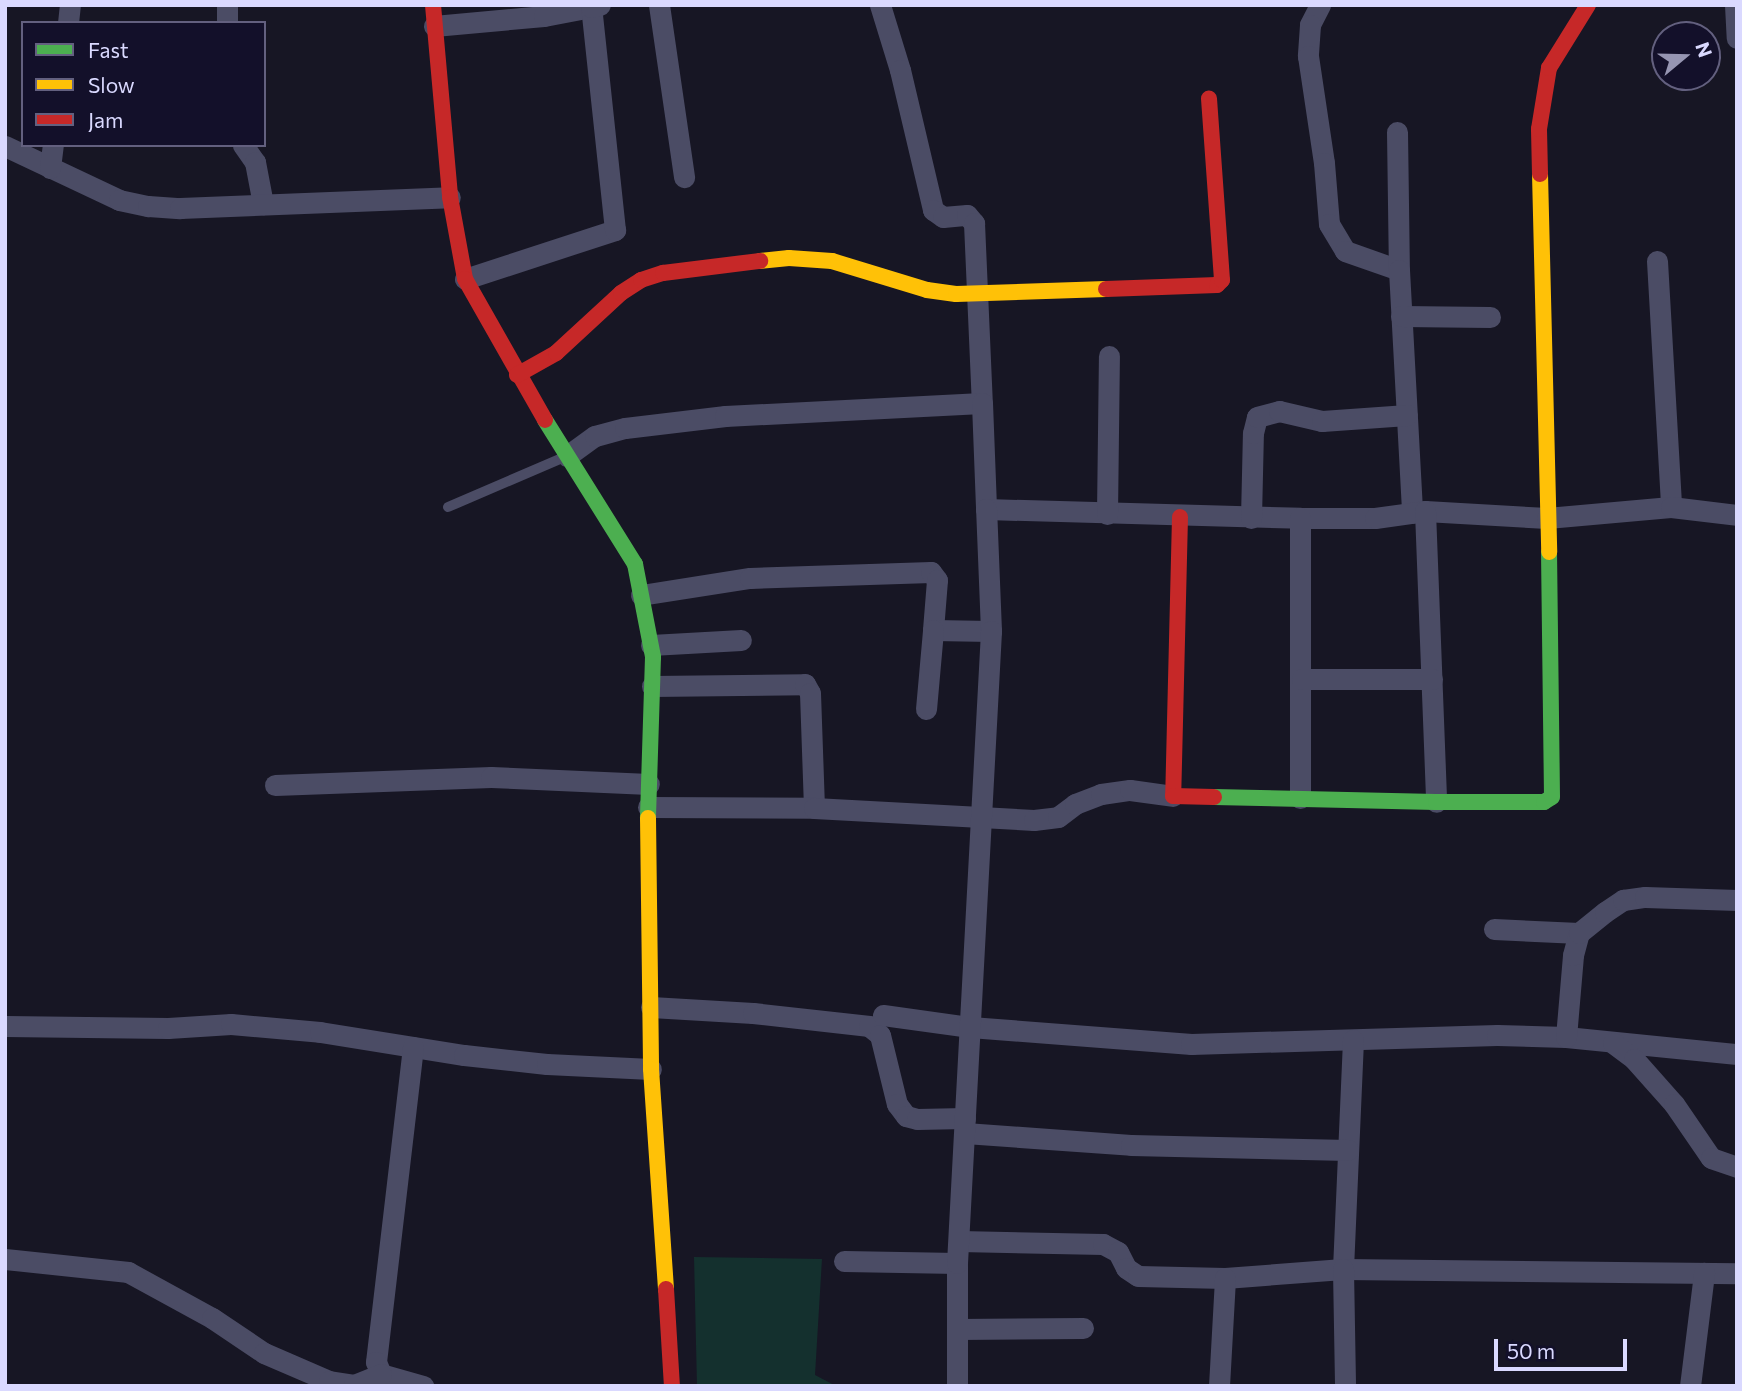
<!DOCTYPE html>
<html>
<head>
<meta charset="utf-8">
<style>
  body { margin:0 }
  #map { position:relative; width:1742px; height:1391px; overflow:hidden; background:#171624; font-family:Commissioner,sans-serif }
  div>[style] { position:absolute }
  .green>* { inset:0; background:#14302e }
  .lane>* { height:10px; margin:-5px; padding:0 5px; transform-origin:5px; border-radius:5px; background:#4b4c65 }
  .street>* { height:21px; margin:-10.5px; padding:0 10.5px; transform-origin:10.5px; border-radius:10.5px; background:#4b4c65 }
  .fast>* { height:16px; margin:-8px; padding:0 8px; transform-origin:8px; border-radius:8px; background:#4caf50 }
  .slow>* { height:16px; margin:-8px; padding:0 8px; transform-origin:8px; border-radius:8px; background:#ffc107 }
  .jam>* { height:16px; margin:-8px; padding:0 8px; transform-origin:8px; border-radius:8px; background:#c62828 }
  span { translate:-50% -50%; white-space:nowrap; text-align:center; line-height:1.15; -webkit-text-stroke:7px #13102a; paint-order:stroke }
  .frame { position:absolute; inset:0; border:7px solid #dad9ff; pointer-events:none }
  .legend { position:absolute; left:21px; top:21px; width:245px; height:126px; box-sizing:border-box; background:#13102a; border:2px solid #63607f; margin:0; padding:9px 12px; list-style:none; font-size:21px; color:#dad9ff }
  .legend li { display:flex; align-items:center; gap:14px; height:35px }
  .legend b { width:35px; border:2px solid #63607f }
  .north { position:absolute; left:1651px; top:21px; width:70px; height:70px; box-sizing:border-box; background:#13102a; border:2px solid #63607f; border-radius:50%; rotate:71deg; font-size:19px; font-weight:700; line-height:28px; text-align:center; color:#dad9ff }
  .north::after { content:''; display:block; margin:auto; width:24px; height:32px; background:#9695b2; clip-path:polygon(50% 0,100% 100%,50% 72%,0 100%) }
  .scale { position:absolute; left:1494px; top:1339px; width:133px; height:32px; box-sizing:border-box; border:4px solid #dad9ff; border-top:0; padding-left:9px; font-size:21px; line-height:24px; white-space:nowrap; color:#dad9ff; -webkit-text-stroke:5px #13102a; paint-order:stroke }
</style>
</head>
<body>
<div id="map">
  <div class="green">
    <div style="clip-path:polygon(694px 1257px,822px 1259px,815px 1375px,836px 1386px,697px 1386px)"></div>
  </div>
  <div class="lane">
    <div style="left:448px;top:507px;width:129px;rotate:-23.2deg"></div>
  </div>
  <div class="street">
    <div style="left:227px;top:5px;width:18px;rotate:90deg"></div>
    <div style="left:659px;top:5px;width:174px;rotate:81.7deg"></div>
    <div style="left:880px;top:5px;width:68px;rotate:72.9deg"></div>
    <div style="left:900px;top:70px;width:144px;rotate:76.7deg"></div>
    <div style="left:933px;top:210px;width:12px;rotate:35deg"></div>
    <div style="left:943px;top:217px;width:24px;rotate:-5deg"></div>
    <div style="left:967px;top:215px;width:11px;rotate:49deg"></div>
    <div style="left:974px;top:223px;width:180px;rotate:87.5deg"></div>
    <div style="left:1320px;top:5px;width:22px;rotate:117deg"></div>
    <div style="left:1310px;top:25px;width:31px;rotate:94deg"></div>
    <div style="left:1308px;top:56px;width:108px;rotate:81.5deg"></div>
    <div style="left:1324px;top:163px;width:61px;rotate:85.3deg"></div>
    <div style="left:1329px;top:224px;width:31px;rotate:59deg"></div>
    <div style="left:1345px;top:251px;width:57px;rotate:19.4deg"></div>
    <div style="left:1735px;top:5px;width:33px;rotate:87deg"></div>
    <div style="left:68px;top:23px;width:18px;rotate:-84deg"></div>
    <div style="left:434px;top:26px;width:110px;rotate:-5.2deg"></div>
    <div style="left:544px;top:16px;width:48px;rotate:-10.8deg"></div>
    <div style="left:1397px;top:132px;width:138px;rotate:89.2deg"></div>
    <div style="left:1399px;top:270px;width:243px;rotate:86.9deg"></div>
    <div style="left:243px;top:145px;width:21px;rotate:55deg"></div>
    <div style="left:255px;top:162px;width:43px;rotate:79.2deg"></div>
    <div style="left:5px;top:146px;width:126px;rotate:25.3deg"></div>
    <div style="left:119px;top:200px;width:30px;rotate:12deg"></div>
    <div style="left:148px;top:206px;width:32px;rotate:4deg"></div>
    <div style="left:180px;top:208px;width:270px;rotate:-2.3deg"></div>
    <div style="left:50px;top:168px;width:23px;rotate:-83deg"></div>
    <div style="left:1657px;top:261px;width:246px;rotate:86.7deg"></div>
    <div style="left:465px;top:279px;width:158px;rotate:-18.1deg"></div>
    <div style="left:615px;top:230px;width:224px;rotate:-96.1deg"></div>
    <div style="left:591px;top:7px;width:9px;rotate:-13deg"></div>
    <div style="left:1401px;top:316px;width:89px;rotate:0.6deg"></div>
    <div style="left:567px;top:456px;width:34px;rotate:-36deg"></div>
    <div style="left:595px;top:436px;width:31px;rotate:-15deg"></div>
    <div style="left:625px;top:428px;width:101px;rotate:-6.8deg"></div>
    <div style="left:725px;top:416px;width:257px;rotate:-2.9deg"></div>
    <div style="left:982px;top:403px;width:106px;rotate:87.8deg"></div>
    <div style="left:986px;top:509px;width:314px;rotate:1.6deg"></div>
    <div style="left:1300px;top:518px;width:75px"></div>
    <div style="left:1375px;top:518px;width:50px;rotate:-8deg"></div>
    <div style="left:1425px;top:511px;width:122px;rotate:3.3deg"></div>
    <div style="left:1547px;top:518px;width:124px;rotate:-5.1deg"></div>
    <div style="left:1671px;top:507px;width:66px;rotate:6.9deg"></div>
    <div style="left:1425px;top:511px;width:291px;rotate:87.8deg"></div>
    <div style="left:1107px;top:514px;width:158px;rotate:-89.3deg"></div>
    <div style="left:1251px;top:518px;width:85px;rotate:-88.7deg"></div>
    <div style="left:1253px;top:433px;width:16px;rotate:-76deg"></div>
    <div style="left:1257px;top:417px;width:23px;rotate:-15deg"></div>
    <div style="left:1279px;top:411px;width:44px;rotate:13.1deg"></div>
    <div style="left:1322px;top:421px;width:85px;rotate:-4deg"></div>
    <div style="left:1300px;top:518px;width:280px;rotate:90deg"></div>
    <div style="left:641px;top:595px;width:110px;rotate:-8.9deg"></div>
    <div style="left:750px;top:578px;width:181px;rotate:-1.9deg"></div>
    <div style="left:931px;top:572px;width:10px;rotate:53deg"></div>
    <div style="left:937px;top:580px;width:50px;rotate:94.6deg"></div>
    <div style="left:933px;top:630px;width:58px;rotate:1deg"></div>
    <div style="left:991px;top:631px;width:122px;rotate:-92.3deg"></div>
    <div style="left:651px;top:645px;width:90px;rotate:-3.2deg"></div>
    <div style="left:1302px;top:679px;width:130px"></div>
    <div style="left:652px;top:686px;width:153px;rotate:-0.7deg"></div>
    <div style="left:805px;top:684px;width:10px;rotate:61deg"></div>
    <div style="left:810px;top:693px;width:115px;rotate:88deg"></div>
    <div style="left:926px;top:709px;width:79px;rotate:-84.9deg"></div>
    <div style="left:275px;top:785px;width:216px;rotate:-2.1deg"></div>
    <div style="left:491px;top:777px;width:158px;rotate:2.5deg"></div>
    <div style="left:648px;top:807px;width:166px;rotate:0.3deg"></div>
    <div style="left:814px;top:808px;width:220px;rotate:3.1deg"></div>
    <div style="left:1034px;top:820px;width:24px;rotate:-7deg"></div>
    <div style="left:1058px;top:817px;width:21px;rotate:-37deg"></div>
    <div style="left:1075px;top:804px;width:28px;rotate:-21deg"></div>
    <div style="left:1101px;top:794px;width:29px;rotate:-8deg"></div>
    <div style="left:1130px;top:790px;width:43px;rotate:7.9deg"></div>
    <div style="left:1494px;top:929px;width:85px;rotate:2.7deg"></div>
    <div style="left:651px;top:1007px;width:102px;rotate:3.4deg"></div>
    <div style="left:753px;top:1013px;width:117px;rotate:6.4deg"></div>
    <div style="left:869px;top:1026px;width:14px;rotate:39deg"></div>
    <div style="left:880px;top:1035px;width:71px;rotate:76.2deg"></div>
    <div style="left:897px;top:1104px;width:15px;rotate:53deg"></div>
    <div style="left:906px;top:1116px;width:11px;rotate:15deg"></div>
    <div style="left:917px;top:1119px;width:48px;rotate:-1.2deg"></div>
    <div style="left:883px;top:1015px;width:88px;rotate:7.9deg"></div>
    <div style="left:970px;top:1027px;width:222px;rotate:4.4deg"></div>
    <div style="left:1191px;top:1044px;width:306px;rotate:-1.7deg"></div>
    <div style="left:1497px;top:1035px;width:69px;rotate:1.7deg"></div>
    <div style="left:1566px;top:1037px;width:172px;rotate:5.7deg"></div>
    <div style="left:5px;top:1026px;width:163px;rotate:0.7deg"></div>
    <div style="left:168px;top:1028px;width:63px;rotate:-3.6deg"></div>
    <div style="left:231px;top:1024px;width:89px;rotate:5.1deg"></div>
    <div style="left:320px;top:1032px;width:146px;rotate:9.1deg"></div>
    <div style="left:464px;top:1055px;width:83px;rotate:6.2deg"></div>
    <div style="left:547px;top:1064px;width:104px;rotate:2.8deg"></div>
    <div style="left:1566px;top:1037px;width:82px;rotate:-85.1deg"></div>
    <div style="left:1573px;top:955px;width:23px;rotate:-75deg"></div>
    <div style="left:1579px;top:933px;width:33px;rotate:-39deg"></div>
    <div style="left:1605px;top:912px;width:22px;rotate:-34deg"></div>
    <div style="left:1623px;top:900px;width:22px;rotate:-8deg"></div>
    <div style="left:1645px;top:897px;width:92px;rotate:1.9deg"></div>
    <div style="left:1353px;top:1040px;width:229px;rotate:92.5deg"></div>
    <div style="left:1343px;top:1269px;width:394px;rotate:0.6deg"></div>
    <div style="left:1613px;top:1043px;width:26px;rotate:37deg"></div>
    <div style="left:1634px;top:1059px;width:60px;rotate:48.4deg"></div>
    <div style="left:1674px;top:1104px;width:65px;rotate:55.6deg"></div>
    <div style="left:1711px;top:1158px;width:28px;rotate:19deg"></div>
    <div style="left:413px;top:1047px;width:317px;rotate:96.7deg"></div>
    <div style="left:376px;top:1362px;width:13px;rotate:67deg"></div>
    <div style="left:381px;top:1374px;width:44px;rotate:15.9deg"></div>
    <div style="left:965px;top:1133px;width:166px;rotate:4.1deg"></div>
    <div style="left:1131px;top:1145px;width:217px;rotate:1.3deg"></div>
    <div style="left:959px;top:1241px;width:144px;rotate:1.2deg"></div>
    <div style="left:1103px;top:1244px;width:17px;rotate:28deg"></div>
    <div style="left:1118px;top:1252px;width:18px;rotate:63deg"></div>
    <div style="left:1126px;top:1268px;width:14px;rotate:34deg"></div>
    <div style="left:1138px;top:1276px;width:87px;rotate:1.3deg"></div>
    <div style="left:1225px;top:1278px;width:118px;rotate:-4.4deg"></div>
    <div style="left:1343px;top:1269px;width:117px;rotate:89deg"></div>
    <div style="left:5px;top:1259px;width:124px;rotate:6deg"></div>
    <div style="left:128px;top:1272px;width:96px;rotate:28.7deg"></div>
    <div style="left:212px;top:1318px;width:63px;rotate:33.9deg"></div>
    <div style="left:264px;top:1353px;width:71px;rotate:23.3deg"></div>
    <div style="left:329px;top:1381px;width:25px;rotate:9deg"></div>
    <div style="left:354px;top:1385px;width:29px;rotate:-22deg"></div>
    <div style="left:844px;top:1261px;width:113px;rotate:1deg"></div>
    <div style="left:958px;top:1329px;width:125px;rotate:-0.5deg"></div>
    <div style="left:957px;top:1386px;width:123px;rotate:-90deg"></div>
    <div style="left:957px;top:1263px;width:633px;rotate:-86.92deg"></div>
    <div style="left:1219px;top:1386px;width:108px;rotate:-86.8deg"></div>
    <div style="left:1690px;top:1386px;width:114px;rotate:-82.9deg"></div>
  </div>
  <div class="fast">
    <div style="left:545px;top:420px;width:170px;rotate:58deg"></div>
    <div style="left:635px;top:564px;width:95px;rotate:79deg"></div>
    <div style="left:653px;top:657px;width:161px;rotate:91.8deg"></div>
    <div style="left:1214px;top:797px;width:222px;rotate:1.3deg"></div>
    <div style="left:1436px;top:802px;width:108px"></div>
    <div style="left:1544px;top:802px;width:9px;rotate:-32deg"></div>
    <div style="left:1552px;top:797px;width:245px;rotate:-90.7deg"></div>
  </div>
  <div class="slow">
    <div style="left:1540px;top:174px;width:378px;rotate:88.6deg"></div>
    <div style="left:760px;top:261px;width:29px;rotate:-6deg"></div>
    <div style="left:789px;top:258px;width:43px;rotate:4deg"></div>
    <div style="left:832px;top:261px;width:99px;rotate:17deg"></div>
    <div style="left:927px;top:290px;width:29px;rotate:8deg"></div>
    <div style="left:956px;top:294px;width:150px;rotate:-1.9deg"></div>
    <div style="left:648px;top:818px;width:251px;rotate:89.3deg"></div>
    <div style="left:651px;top:1069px;width:221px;rotate:86.1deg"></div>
  </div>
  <div class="jam">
    <div style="left:433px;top:5px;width:193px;rotate:84.9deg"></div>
    <div style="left:450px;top:197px;width:83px;rotate:79.6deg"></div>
    <div style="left:465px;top:279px;width:162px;rotate:60.4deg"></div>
    <div style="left:1540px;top:174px;width:45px;rotate:-91.3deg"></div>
    <div style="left:1539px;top:129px;width:62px;rotate:-80.7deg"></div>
    <div style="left:1549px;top:68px;width:74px;rotate:-58.2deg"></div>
    <div style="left:1106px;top:289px;width:111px;rotate:-2.1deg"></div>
    <div style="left:1217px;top:285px;width:7px;rotate:-45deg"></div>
    <div style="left:1222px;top:280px;width:182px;rotate:-94.1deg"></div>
    <div style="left:517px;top:375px;width:45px;rotate:-29.4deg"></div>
    <div style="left:556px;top:353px;width:88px;rotate:-42.7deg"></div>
    <div style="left:621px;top:293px;width:24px;rotate:-33deg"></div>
    <div style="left:641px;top:280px;width:23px;rotate:-18deg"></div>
    <div style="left:663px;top:273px;width:98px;rotate:-7.1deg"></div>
    <div style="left:1180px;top:517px;width:279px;rotate:91.4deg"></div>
    <div style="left:1173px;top:796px;width:41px;rotate:1.4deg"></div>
    <div style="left:666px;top:1289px;width:97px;rotate:86.5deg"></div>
  </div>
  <div class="frame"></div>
  <ul class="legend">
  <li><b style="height:9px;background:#4caf50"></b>Fast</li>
  <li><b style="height:9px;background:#ffc107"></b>Slow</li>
  <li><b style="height:9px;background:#c62828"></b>Jam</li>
  </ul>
  <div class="north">N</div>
  <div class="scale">50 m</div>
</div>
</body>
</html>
